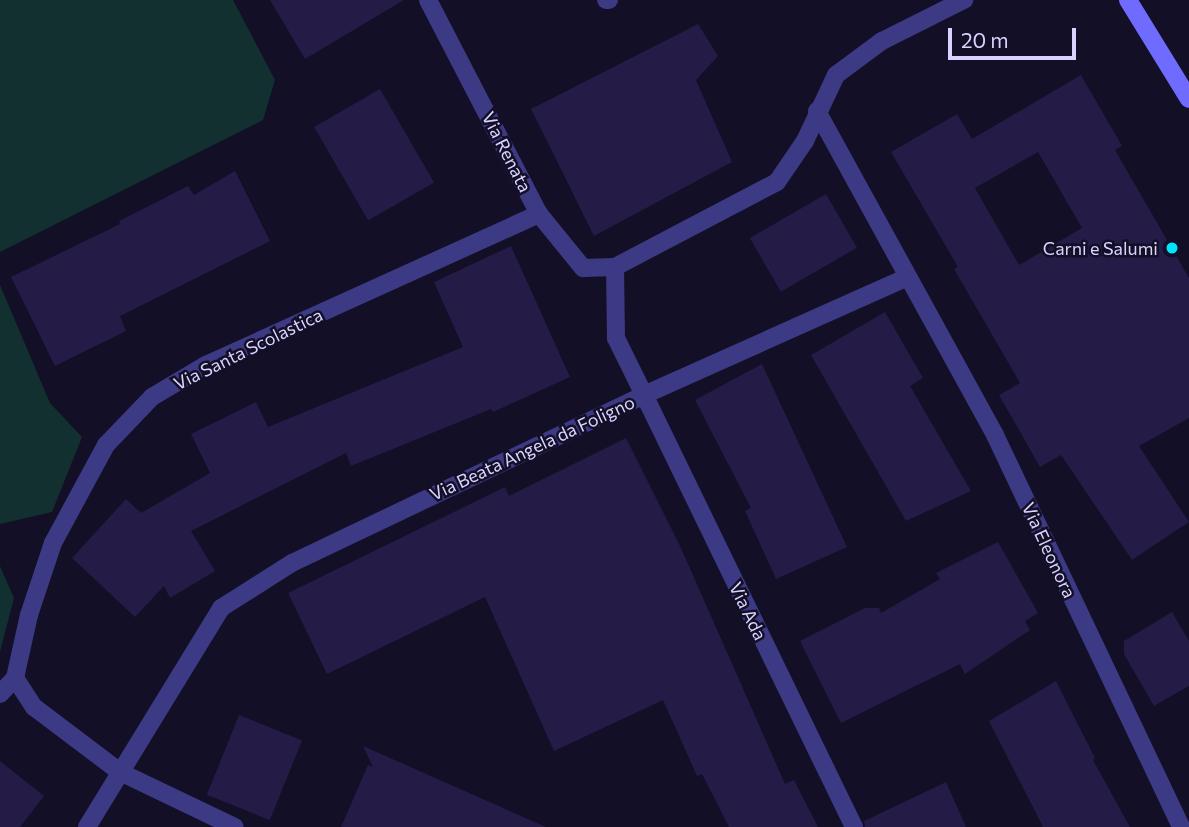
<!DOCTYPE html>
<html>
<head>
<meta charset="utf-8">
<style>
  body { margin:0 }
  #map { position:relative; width:1189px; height:827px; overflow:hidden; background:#130f26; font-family:Commissioner,sans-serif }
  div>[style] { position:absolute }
  .green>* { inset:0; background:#12302f }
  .building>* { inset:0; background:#241b47; transform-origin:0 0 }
  .street>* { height:18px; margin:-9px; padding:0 9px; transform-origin:9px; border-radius:9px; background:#3d3a85 }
  .secondary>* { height:18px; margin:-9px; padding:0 9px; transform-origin:9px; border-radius:9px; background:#6f6bff }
  .dots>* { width:19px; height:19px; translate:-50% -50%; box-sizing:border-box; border:4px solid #130f26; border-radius:50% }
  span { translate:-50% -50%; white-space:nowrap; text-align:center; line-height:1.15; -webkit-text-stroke:5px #130f26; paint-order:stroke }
  .street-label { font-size:18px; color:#d9d4ff }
  .poi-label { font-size:18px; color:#d9d4ff }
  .right { translate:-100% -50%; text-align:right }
  .scale { position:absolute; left:948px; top:28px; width:128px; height:32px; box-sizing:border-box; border:4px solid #d9d4ff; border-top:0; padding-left:9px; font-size:21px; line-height:24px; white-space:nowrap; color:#d9d4ff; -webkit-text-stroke:5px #130f26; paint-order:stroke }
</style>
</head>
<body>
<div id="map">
  <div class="green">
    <div style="clip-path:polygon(0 0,233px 0,275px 80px,263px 120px,0 252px)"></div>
    <div style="clip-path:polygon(0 285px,50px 403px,82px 437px,52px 512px,0 524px)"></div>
    <div style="clip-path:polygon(0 566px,14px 598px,0 652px)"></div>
  </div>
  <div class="building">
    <div style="clip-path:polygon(270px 0,404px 0,305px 59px)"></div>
    <div style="clip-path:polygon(698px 24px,718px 56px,696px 80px,732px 162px,594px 236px,531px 109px)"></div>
    <div style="clip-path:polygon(evenodd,1081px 75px,1122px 146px,1115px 150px,1189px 278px,1189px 418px,1139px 446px,1189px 522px,1132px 560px,1061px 455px,1040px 467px,999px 395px,1020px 383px,954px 269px,958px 267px,891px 152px,957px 114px,972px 139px,1081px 75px,1038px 152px,1082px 228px,1019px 265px,975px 188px,1038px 152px)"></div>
    <div style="left:380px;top:89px;width:108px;height:76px;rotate:60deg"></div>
    <div style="clip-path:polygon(235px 171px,270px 241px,120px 316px,126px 331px,55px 366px,11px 277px,120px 224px,119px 221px,188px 186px,194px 195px)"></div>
    <div style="left:826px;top:194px;width:62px;height:88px;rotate:60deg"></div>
    <div style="clip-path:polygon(511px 246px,570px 377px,493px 412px,491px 409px,351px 466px,346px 453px,191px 531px,215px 571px,170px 598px,164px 586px,135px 617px,72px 558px,126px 499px,141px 513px,210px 473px,191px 434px,256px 402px,268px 427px,463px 347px,434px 282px)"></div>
    <div style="clip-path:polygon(885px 312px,923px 378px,910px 386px,971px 491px,906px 521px,811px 355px)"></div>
    <div style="clip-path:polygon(762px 364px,847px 547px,776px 579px,745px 511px,751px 508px,695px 400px)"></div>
    <div style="clip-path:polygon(626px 438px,681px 548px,785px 784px,794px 780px,818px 827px,729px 827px,702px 774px,697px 776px,663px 700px,554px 751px,485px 597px,327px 674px,288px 593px,505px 487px,509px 496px)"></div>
    <div style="clip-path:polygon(998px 542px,1038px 613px,1025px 621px,1030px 630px,965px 674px,960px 664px,841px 723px,800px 641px,865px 608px,879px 608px,881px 613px,940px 579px,936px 573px)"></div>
    <div style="clip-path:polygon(1172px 612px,1189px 641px,1189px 686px,1154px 706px,1124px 654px,1124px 641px)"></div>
    <div style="clip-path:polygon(1056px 681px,1095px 758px,1093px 760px,1130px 827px,1043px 827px,989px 721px)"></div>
    <div style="left:239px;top:715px;width:68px;height:86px;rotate:22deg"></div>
    <div style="clip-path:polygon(363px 746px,546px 827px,341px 827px,368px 765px,373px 767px)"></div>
    <div style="clip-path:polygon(0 761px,44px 796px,20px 827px,0 827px)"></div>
    <div style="clip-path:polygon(946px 782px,966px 827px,865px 827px,864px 821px)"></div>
  </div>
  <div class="street">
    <div style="left:428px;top:0;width:241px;rotate:62.6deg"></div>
    <div style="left:539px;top:214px;width:70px;rotate:50.8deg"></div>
    <div style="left:583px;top:268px;width:32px;rotate:-2deg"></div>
    <div style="left:606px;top:0;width:3px"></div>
    <div style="left:817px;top:111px;width:370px;rotate:61.2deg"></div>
    <div style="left:995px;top:435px;width:434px;rotate:64.6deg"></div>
    <div style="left:15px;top:678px;width:35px;rotate:57deg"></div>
    <div style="left:34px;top:707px;width:108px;rotate:37.1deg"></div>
    <div style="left:120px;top:772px;width:127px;rotate:25.6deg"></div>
    <div style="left:0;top:694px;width:22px;rotate:-47deg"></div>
    <div style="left:15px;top:678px;width:65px;rotate:-77.5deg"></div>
    <div style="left:29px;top:615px;width:76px;rotate:-71.6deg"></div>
    <div style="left:53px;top:543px;width:111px;rotate:-61.6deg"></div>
    <div style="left:106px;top:445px;width:66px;rotate:-46.2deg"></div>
    <div style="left:152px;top:397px;width:63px;rotate:-30.7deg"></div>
    <div style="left:206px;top:365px;width:366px;rotate:-24.4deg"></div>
    <div style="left:87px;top:827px;width:257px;rotate:-58.5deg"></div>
    <div style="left:221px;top:608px;width:84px;rotate:-32.4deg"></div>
    <div style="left:292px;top:563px;width:390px;rotate:-25.5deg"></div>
    <div style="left:644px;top:395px;width:64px;rotate:-116.2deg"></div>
    <div style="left:616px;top:338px;width:71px;rotate:-90.8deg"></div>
    <div style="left:615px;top:267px;width:183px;rotate:-27.7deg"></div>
    <div style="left:777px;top:182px;width:50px;rotate:-55.7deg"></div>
    <div style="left:805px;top:141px;width:73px;rotate:-64.8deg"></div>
    <div style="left:836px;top:75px;width:57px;rotate:-36.5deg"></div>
    <div style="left:882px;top:41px;width:92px;rotate:-26.6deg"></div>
    <div style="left:854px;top:827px;width:480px;rotate:-115.9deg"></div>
    <div style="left:644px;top:395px;width:289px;rotate:-24.1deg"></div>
  </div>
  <div class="secondary">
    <div style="left:1128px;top:0;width:116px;rotate:58.4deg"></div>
  </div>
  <div class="dots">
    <div style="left:1172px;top:248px;background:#00e5ff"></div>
  </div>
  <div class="street-label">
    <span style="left:507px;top:152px;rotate:63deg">Via Renata</span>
    <span style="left:248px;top:349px;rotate:-26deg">Via Santa Scolastica</span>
    <span style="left:532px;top:448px;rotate:-25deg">Via Beata Angela da Foligno</span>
    <span style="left:1049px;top:550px;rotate:65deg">Via Eleonora</span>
    <span style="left:748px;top:611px;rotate:64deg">Via Ada</span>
  </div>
  <div class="poi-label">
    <span class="right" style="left:1158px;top:248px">Carni e Salumi</span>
  </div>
  <div class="scale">20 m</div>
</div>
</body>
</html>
